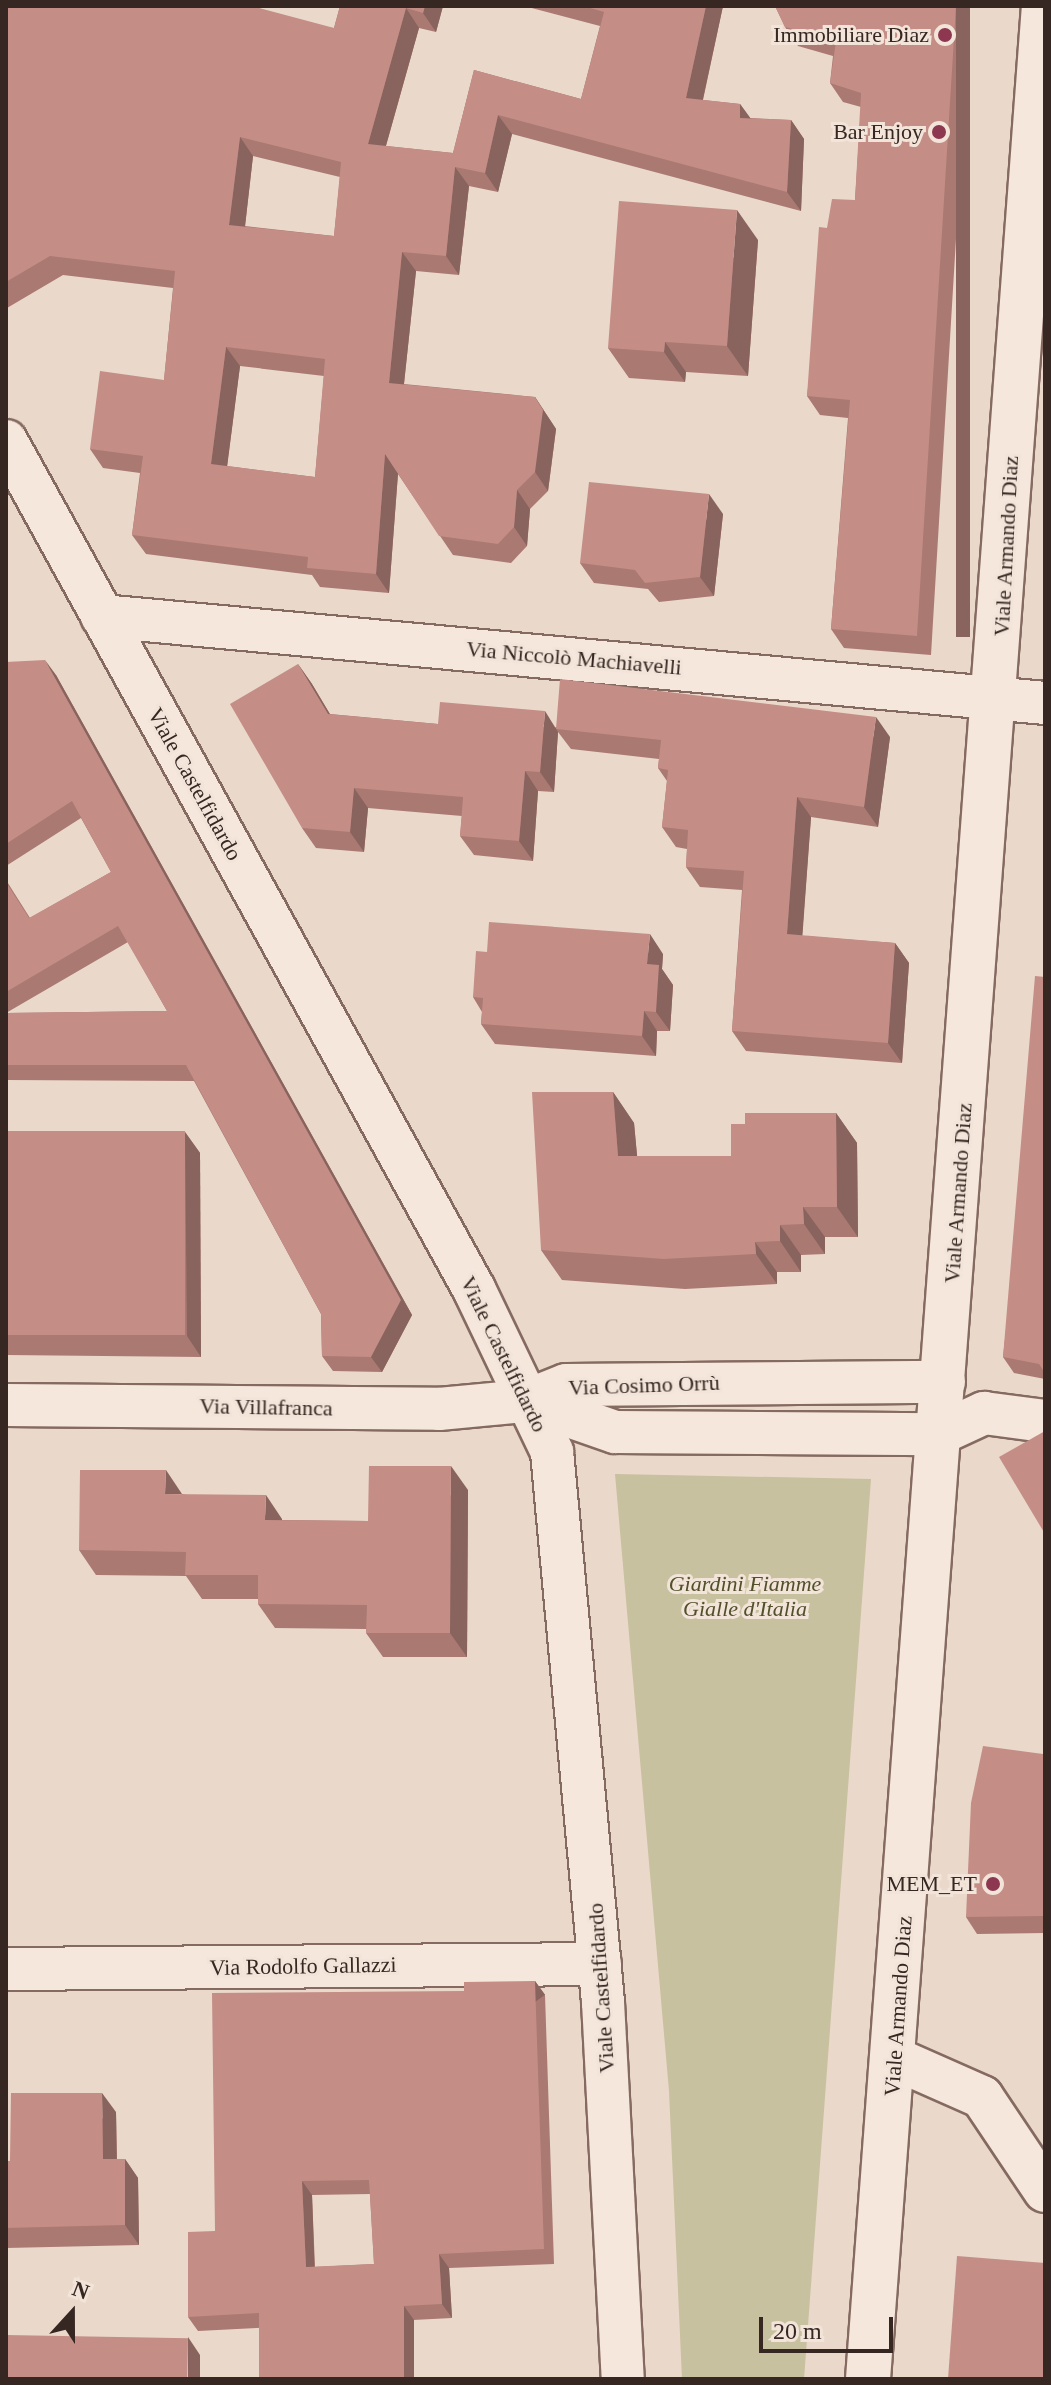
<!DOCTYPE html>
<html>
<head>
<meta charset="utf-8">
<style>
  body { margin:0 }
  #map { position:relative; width:1051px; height:2385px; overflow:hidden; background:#ead8ca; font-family:"Times New Roman",serif }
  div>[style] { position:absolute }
  .green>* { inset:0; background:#c7c19f }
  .roads { filter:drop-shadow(2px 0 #856a61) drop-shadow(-2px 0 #856a61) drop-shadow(0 2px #856a61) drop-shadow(0 -2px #856a61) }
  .street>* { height:42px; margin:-21px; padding:0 21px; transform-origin:21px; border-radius:21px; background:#f6e7dd }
  .secondary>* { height:44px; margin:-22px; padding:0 22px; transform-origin:22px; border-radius:22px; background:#f6e7dd }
  .wall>* { inset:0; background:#a97972 }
  .shaded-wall>* { inset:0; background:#89635d; transform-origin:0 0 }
  .building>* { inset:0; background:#c48d85; transform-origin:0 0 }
  .dots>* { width:22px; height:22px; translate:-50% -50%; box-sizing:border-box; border:4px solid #f2e4d9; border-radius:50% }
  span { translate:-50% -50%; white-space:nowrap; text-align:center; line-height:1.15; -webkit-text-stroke:6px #f2e4d9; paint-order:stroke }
  .poi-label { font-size:22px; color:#372722 }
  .right { translate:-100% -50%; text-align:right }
  .street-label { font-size:22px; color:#372722 }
  .park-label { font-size:22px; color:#51502b; font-style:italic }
  .frame { position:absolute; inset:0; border:8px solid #372722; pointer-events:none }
  .north { position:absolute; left:32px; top:2273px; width:80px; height:80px; -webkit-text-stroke:6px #f2e4d9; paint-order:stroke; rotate:21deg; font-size:22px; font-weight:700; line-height:32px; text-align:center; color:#372722 }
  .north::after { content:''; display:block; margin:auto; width:28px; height:36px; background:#372722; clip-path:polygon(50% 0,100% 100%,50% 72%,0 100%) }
  .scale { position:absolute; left:759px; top:2317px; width:134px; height:36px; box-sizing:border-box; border:4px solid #372722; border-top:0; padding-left:10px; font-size:24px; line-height:28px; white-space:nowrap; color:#372722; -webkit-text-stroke:6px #f2e4d9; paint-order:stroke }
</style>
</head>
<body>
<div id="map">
  <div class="green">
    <div style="clip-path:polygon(615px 1474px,871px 1479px,804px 2379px,682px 2379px,669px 2091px)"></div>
  </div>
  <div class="roads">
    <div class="street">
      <div style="left:6px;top:441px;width:969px;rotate:61.11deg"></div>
      <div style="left:474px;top:1289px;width:181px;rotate:64.4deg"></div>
      <div style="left:552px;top:1452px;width:552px;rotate:84.7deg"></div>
      <div style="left:603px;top:2002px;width:378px;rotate:87deg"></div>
      <div style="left:102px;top:616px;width:947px;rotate:5.27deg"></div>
      <div style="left:526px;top:1401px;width:94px;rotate:19.2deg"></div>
      <div style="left:615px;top:1432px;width:324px;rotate:0.4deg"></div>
      <div style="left:939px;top:1434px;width:50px;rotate:-25deg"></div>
      <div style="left:984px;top:1413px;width:62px;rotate:7.5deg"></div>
      <div style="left:6px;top:1405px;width:433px;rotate:0.5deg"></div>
      <div style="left:439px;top:1409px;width:87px;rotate:-5.3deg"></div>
      <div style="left:526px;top:1401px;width:43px;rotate:-21.8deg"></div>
      <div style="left:566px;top:1385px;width:378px;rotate:-0.5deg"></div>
      <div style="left:6px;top:1969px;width:594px;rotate:-0.48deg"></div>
      <div style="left:896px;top:2059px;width:94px;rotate:23.8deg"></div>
      <div style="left:982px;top:2097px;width:113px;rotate:56.2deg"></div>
    </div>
    <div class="secondary">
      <div style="left:868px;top:2379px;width:2380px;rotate:-85.76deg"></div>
    </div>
  </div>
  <div class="wall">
    <div style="clip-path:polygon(evenodd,6px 6px,334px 28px,340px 6px,443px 6px,436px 32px,419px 28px,386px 146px,453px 153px,474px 70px,581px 99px,600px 26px,524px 6px,723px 6px,703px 100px,740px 104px,750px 118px,791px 120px,804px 139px,801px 211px,512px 134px,498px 192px,469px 186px,459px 275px,416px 271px,404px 384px,535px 397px,556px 429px,548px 491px,530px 509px,527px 546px,511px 563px,453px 555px,398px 474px,389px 593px,320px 587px,312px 575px,146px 554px,132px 535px,140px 473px,103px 468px,90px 449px,164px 380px,173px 288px,63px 275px,7px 308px,6px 307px,6px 6px,253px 156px,340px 177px,334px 236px,245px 226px,253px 156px,6px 6px,240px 366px,324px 376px,315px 477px,227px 466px,240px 366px)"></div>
    <div style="clip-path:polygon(775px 6px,970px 6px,931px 655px,844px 648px,831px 629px,848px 418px,820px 415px,807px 396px,827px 228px,855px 200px,861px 107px,843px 102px,830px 83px,833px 56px,798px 46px,785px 27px)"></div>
    <div style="clip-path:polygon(758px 240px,748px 376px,686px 372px,685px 382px,629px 378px,608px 348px)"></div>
    <div style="clip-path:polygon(723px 514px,714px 596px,659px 602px,648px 589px,594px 583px,580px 563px)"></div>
    <div style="clip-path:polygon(evenodd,6px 662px,56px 675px,412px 1315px,382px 1372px,333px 1371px,322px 1356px,321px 1314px,194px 1081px,6px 1080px,6px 880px,30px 918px,111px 872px,81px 818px,6px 866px,6px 662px,128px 942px,167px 1011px,6px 1013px,128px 942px)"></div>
    <div style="clip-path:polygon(298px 664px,312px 684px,330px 714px,438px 724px,890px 737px,878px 827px,811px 817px,802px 936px,895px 943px,909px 963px,902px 1063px,746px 1051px,732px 1031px,742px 890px,700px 887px,686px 867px,687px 849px,676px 847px,662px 827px,667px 781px,658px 768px,659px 759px,571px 749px,558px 732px,554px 792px,538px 791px,533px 861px,474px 855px,460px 836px,462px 816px,368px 808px,364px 852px,316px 848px,302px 828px)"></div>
    <div style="clip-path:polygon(487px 952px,663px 954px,662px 969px,673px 985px,670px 1031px,657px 1031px,656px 1056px,495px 1044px,481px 1024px,482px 1012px,473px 997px)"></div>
    <div style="clip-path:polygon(1045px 977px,1045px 1379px,1014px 1373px,1003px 1357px)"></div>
    <div style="clip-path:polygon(613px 1092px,634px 1123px,637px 1156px,731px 1156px,745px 1124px,836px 1113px,857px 1143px,858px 1237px,825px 1237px,825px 1254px,801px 1255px,801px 1272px,777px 1272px,777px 1284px,685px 1289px,562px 1280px,541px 1250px)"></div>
    <div style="clip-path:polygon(6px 1131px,185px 1132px,200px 1153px,201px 1357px,6px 1355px)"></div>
    <div style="clip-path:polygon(468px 1490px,467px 1657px,383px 1657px,366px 1633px,366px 1629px,275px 1628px,258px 1604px,258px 1599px,202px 1599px,186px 1576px,96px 1575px,79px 1550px,182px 1494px,282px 1519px,282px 1520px,368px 1521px)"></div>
    <div style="clip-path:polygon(1045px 1757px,1045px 1933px,977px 1934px,966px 1917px)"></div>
    <div style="clip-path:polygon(evenodd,535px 1981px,545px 1995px,554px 2264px,449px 2268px,452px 2318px,198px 2331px,188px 2317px,215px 2231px,464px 1991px,535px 1981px,370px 2194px,374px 2264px,315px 2267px,312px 2195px,370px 2194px)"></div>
    <div style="clip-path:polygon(116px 2112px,117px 2159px,125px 2159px,138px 2178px,139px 2245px,6px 2248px,6px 2161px,10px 2161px)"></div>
  </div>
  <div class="shaded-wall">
    <div style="clip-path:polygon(425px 6px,443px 6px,436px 32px,423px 13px)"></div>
    <div style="clip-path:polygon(706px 6px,723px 6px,699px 117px,686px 98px)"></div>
    <div style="left:956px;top:6px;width:14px;height:631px"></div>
    <div style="clip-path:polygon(406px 8px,419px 28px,381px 163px,368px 144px)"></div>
    <div style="clip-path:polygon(740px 104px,754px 123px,740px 118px)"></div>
    <div style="clip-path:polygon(498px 115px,512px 134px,498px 192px,485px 173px)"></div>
    <div style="clip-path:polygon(791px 120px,804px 139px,801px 211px,787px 192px)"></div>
    <div style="clip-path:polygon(240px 137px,253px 156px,243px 244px,229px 225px)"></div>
    <div style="clip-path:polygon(455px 167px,469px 186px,459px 275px,446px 256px)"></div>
    <div style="clip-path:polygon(737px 210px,758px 240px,748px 376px,727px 346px)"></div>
    <div style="clip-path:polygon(402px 252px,416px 271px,402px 402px,389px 383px)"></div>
    <div style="clip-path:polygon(665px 342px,686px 372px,685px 382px,664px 352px)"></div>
    <div style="clip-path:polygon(226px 347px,240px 366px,225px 483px,211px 464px)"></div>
    <div style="clip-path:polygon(535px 397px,556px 429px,548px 491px,535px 472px)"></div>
    <div style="clip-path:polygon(385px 454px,398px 473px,389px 593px,376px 574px)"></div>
    <div style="clip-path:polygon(517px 490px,530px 509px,527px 546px,514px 527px)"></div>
    <div style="clip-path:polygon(709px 494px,723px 514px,714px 596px,700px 577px)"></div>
    <div style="clip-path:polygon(45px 660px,56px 675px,412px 1315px,382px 1372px,371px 1357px)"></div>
    <div style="clip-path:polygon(298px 664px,312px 684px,341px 733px,328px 714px)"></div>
    <div style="clip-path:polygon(545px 711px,558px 732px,554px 792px,540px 772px)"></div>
    <div style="clip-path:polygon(876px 717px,890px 737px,878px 827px,864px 807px)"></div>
    <div style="clip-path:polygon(525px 771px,538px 791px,533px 861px,519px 841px)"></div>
    <div style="clip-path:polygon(354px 788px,368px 808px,364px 852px,350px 832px)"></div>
    <div style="clip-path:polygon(797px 797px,811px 817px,801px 955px,787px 934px)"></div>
    <div style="clip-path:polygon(650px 934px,663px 954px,662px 969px,673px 985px,670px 1031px,656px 1012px,647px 964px)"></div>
    <div style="clip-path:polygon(895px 943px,909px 963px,902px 1063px,888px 1043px)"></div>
    <div style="clip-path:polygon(644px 1011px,657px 1031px,656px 1056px,642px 1036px)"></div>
    <div style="clip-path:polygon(613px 1092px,634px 1123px,640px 1187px,618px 1156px)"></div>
    <div style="clip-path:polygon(836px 1113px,857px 1143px,858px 1237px,837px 1207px)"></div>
    <div style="clip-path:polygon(185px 1132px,200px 1153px,201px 1357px,187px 1336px)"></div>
    <div style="clip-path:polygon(803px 1207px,825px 1237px,825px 1254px,804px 1224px)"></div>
    <div style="clip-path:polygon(780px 1225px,801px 1255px,801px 1272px,780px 1241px)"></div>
    <div style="clip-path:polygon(755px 1242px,777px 1272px,777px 1284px,756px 1254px)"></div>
    <div style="clip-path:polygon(451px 1466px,468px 1490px,467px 1657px,450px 1633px)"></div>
    <div style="clip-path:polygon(166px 1470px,182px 1494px,165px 1494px)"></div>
    <div style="clip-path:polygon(266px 1495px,282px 1519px,282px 1545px,265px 1520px)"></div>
    <div style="left:535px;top:1981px;width:17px;height:268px;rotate:54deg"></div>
    <div style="clip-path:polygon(102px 2093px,116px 2112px,117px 2179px,103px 2159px)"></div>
    <div style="clip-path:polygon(125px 2159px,138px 2178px,139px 2245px,125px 2225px)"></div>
    <div style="clip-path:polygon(302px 2181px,312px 2195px,315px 2282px,306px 2267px)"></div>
    <div style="clip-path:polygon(439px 2254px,449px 2268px,452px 2318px,442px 2304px)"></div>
    <div style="clip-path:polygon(404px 2306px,414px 2320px,414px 2379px,404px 2379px)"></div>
    <div style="clip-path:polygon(188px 2337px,200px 2355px,200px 2379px,188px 2379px)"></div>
  </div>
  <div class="building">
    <div style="clip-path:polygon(evenodd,6px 6px,252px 6px,334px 28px,340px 6px,425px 6px,423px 13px,406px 8px,368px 144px,453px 153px,474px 70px,581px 99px,604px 12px,583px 6px,706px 6px,686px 98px,740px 104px,740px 118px,791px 120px,787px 192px,498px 115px,485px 173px,455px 167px,446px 256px,402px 252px,389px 383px,535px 397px,543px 410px,535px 472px,517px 490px,514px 527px,498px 544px,439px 536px,385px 454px,376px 574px,307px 568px,308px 557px,132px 535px,143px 456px,90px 449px,100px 371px,164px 380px,175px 271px,50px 256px,6px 282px,6px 6px,240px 137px,341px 162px,334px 236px,229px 225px,240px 137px,6px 6px,226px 347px,325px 359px,315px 477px,211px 464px,226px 347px)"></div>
    <div style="clip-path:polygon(775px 6px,956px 6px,917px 636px,831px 629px,850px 400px,807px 396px,819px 227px,827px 228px,832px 199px,855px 200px,861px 93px,830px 83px,836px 41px,785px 27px)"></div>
    <div style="clip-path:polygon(619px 201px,737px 210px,727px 346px,665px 342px,664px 352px,608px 348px)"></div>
    <div style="clip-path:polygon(589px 482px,709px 494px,700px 577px,645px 583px,635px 570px,580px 563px)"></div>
    <div style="clip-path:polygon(45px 660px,401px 1300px,371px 1357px,322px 1356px,321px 1314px,186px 1065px,6px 1065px,6px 1013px,167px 1011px,118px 926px,6px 992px,6px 882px,29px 918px,111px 872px,72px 801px,6px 844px,6px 662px)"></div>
    <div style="clip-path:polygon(298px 664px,328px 714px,438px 724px,440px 702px,545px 711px,540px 772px,525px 771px,519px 841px,460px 836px,463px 797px,354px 788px,350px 832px,302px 828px,230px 704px)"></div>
    <div style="clip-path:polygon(560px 679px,876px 717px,864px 807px,797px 797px,787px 934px,895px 943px,888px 1043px,732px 1031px,744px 871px,686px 867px,688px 830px,662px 827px,668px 770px,658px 768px,661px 740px,556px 729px)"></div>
    <div style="clip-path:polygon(489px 922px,650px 934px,647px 964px,659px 965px,656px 1012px,644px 1011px,642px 1036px,481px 1024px,483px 998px,473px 997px,476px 951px,487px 952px)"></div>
    <div style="clip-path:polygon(1035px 976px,1045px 977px,1045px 1373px,1039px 1364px,1003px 1357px)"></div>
    <div style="clip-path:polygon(532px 1092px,613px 1092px,618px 1156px,731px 1156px,731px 1124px,745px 1124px,745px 1113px,836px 1113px,837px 1207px,803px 1207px,804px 1224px,780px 1225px,780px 1241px,755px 1242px,756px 1254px,664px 1259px,541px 1250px)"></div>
    <div style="left:6px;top:1131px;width:179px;height:204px"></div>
    <div style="clip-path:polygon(1045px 1431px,1045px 1534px,999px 1457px)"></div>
    <div style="clip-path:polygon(369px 1466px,451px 1466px,450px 1633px,366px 1633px,367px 1605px,258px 1604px,258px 1575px,185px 1575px,186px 1552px,79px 1550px,80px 1470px,166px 1470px,165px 1494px,266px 1495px,265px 1520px,368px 1521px)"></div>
    <div style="clip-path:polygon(983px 1746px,1043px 1754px,1045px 1757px,1045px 1916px,966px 1917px,971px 1803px)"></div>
    <div style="clip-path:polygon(evenodd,535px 1981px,544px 2249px,439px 2254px,442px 2304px,404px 2306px,404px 2379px,259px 2379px,259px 2313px,188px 2317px,188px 2232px,215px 2231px,212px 1993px,464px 1991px,464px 1982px,535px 1981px,369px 2180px,374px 2264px,306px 2267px,302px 2181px,369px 2180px)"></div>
    <div style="clip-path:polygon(11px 2093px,102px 2093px,103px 2159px,125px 2159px,125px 2225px,6px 2228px,6px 2161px,10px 2161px)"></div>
    <div style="clip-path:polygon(957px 2256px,1045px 2263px,1045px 2379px,948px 2379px)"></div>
    <div style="left:6px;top:2335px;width:182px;height:44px;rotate:1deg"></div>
  </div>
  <div class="dots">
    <div style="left:945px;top:35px;background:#8d3750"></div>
    <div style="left:939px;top:132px;background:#8d3750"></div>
    <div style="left:993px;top:1884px;background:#8d3750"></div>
  </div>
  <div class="poi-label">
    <span class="right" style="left:929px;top:35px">Immobiliare Diaz</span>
    <span class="right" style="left:923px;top:132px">Bar Enjoy</span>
    <span class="right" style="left:977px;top:1884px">MEM_ET</span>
  </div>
  <div class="street-label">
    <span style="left:1006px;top:546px;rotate:-87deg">Viale Armando Diaz</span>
    <span style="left:574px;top:658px;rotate:5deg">Via Niccolò Machiavelli</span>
    <span style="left:195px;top:784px;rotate:61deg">Viale Castelfidardo</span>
    <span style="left:958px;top:1193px;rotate:-86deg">Viale Armando Diaz</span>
    <span style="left:504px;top:1354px;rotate:64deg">Viale Castelfidardo</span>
    <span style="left:644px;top:1385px;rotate:-2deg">Via Cosimo Orrù</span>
    <span style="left:266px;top:1407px;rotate:1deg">Via Villafranca</span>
    <span style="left:303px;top:1966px;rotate:-1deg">Via Rodolfo Gallazzi</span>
    <span style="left:601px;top:1988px;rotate:-94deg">Viale Castelfidardo</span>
    <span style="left:898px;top:2006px;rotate:-86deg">Viale Armando Diaz</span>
  </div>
  <div class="park-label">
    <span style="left:745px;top:1596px">Giardini Fiamme<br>Gialle d'Italia</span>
  </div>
  <div class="frame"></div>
  <div class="north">N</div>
  <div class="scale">20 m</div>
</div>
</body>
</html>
